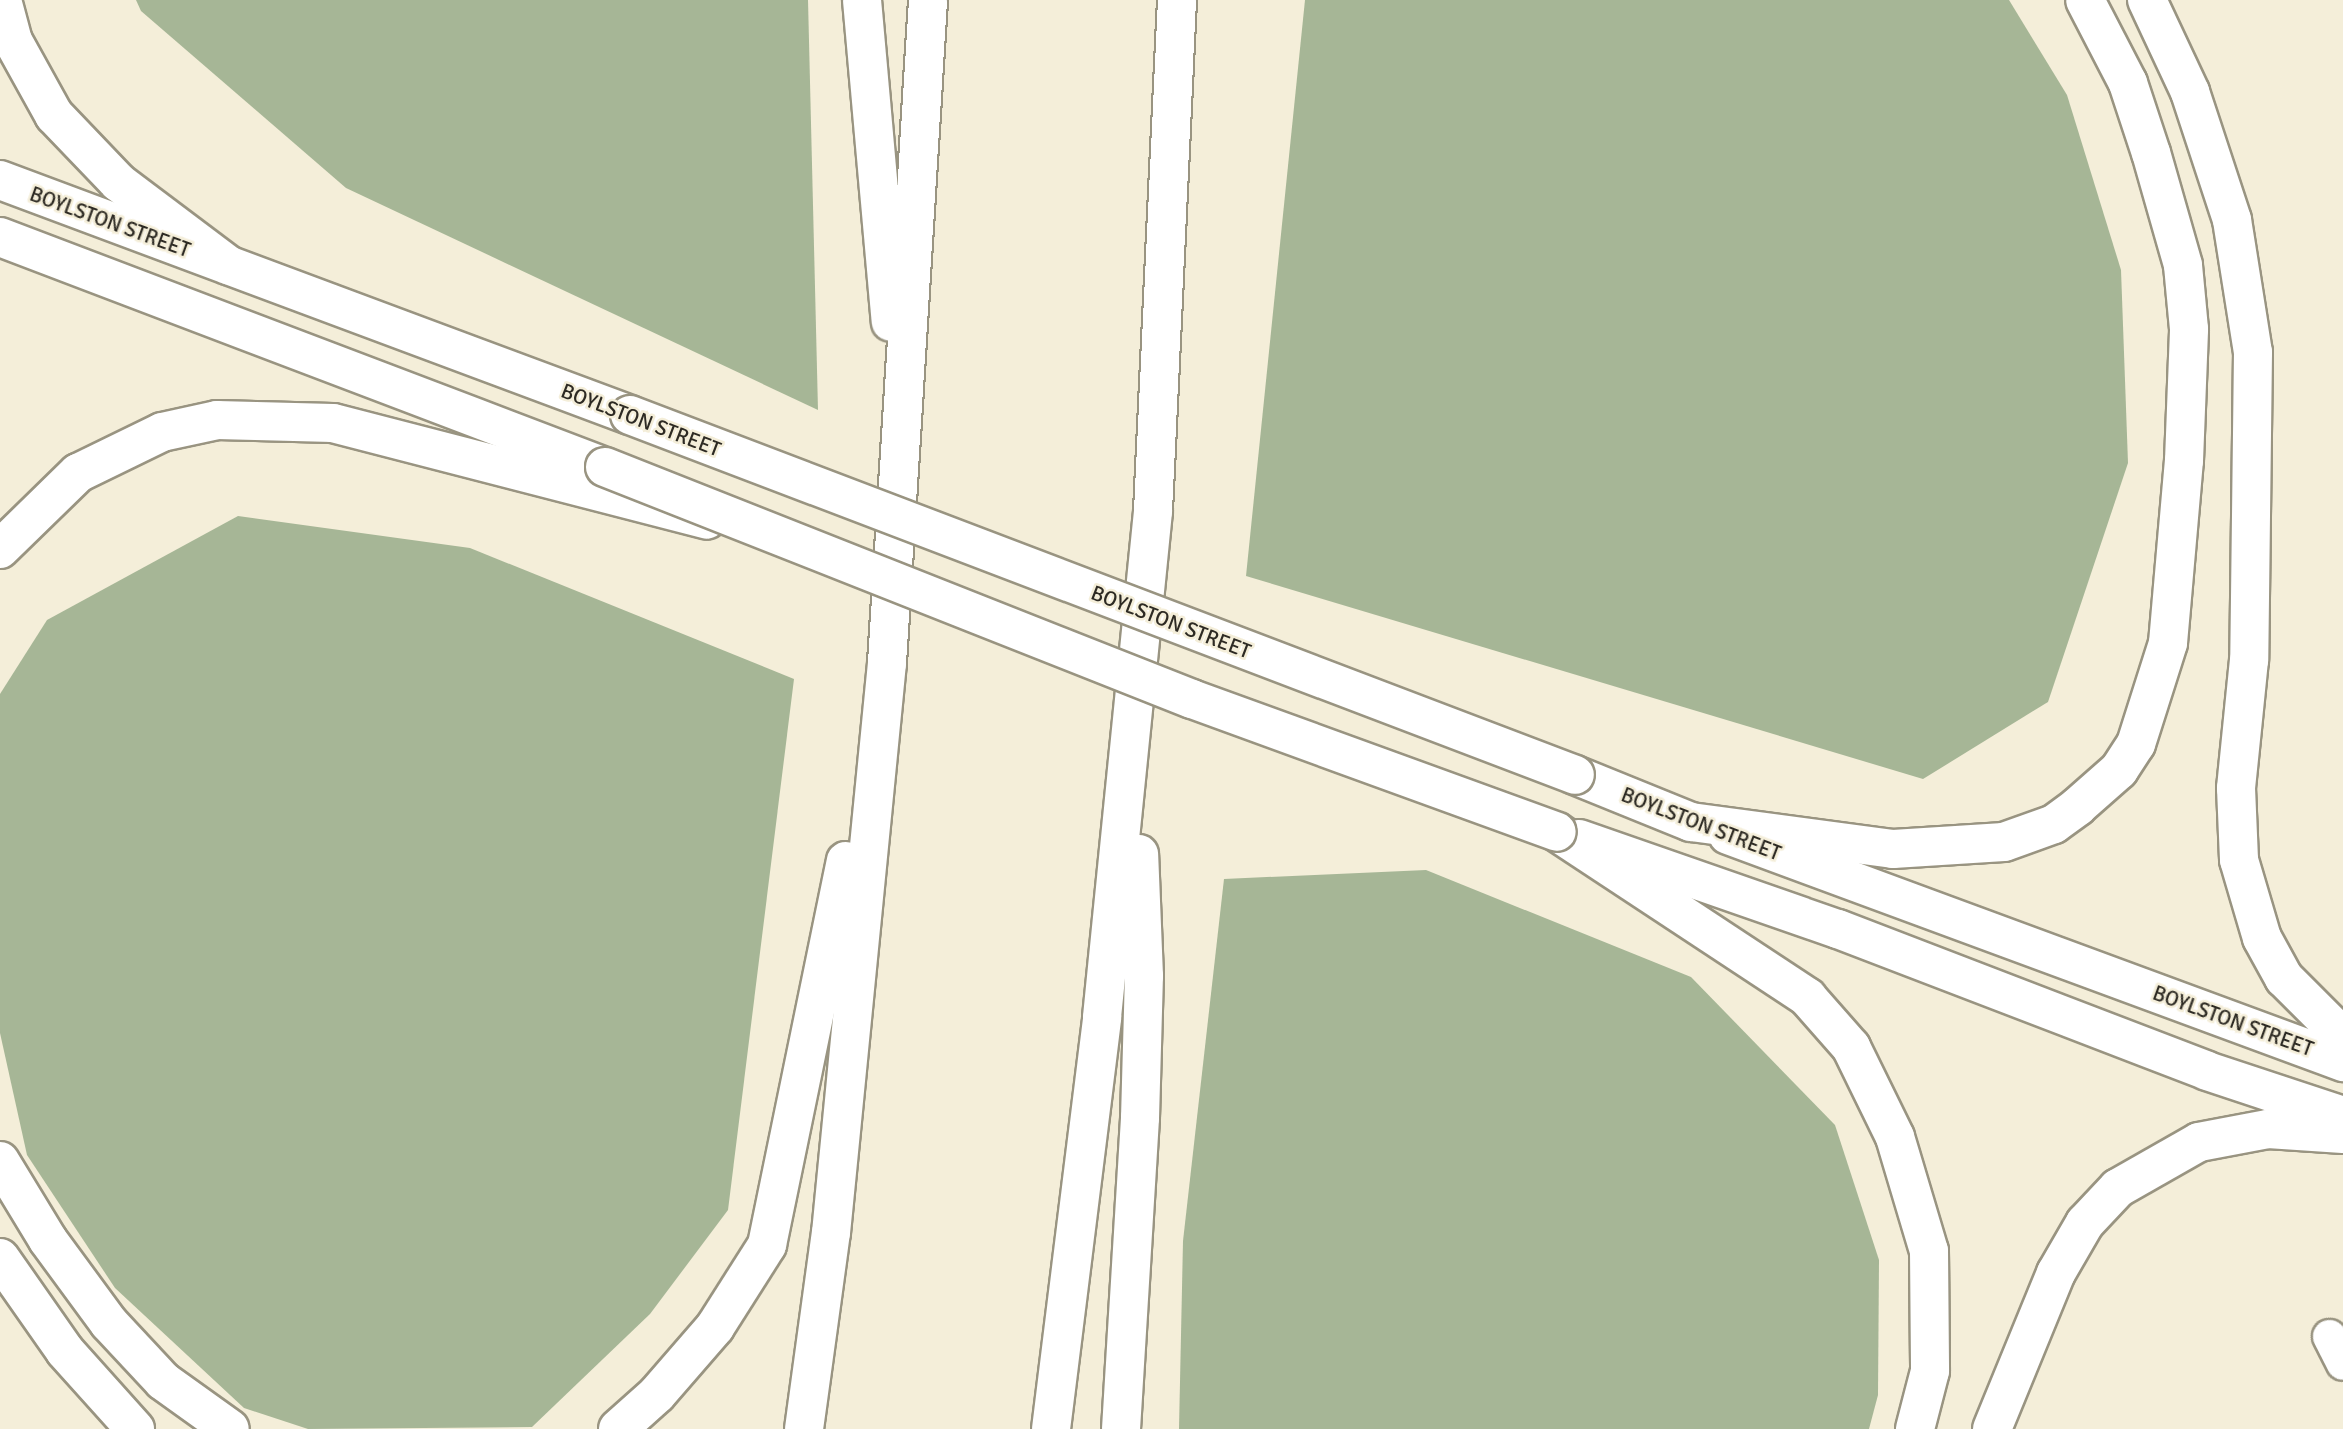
<!DOCTYPE html>
<html>
<head>
<meta charset="utf-8">
<style>
  body { margin:0 }
  #map { position:relative; width:2343px; height:1429px; overflow:hidden; background:#f4eed9; font-family:Signika,sans-serif }
  div>[style] { position:absolute }
  .forest>* { inset:0; background:#a6b696 }
  .roads { filter:drop-shadow(2px 0 #999481) drop-shadow(-2px 0 #999481) drop-shadow(0 2px #999481) drop-shadow(0 -2px #999481) }
  .minor>* { height:33px; margin:-16.5px; padding:0 16.5px; transform-origin:16.5px; border-radius:16.5px; background:#fff }
  .secondary>* { height:38px; margin:-19px; padding:0 19px; transform-origin:19px; border-radius:19px; background:#fff }
  .primary>* { height:38px; margin:-19px; padding:0 19px; transform-origin:19px; border-radius:19px; background:#fff }
  .motorway>* { height:38px; margin:-19px; padding:0 19px; transform-origin:19px; border-radius:19px; background:#fff }
  .bridges { filter:drop-shadow(2px 0 #999481) drop-shadow(-2px 0 #999481) drop-shadow(0 2px #999481) drop-shadow(0 -2px #999481) }
  .primary-bridge>* { height:38px; margin:-19px; padding:0 19px; transform-origin:19px; border-radius:19px; background:#fff }
  span { translate:-50% -50%; white-space:nowrap; text-align:center; line-height:1.15; -webkit-text-stroke:5px #f4eed9; paint-order:stroke }
  .street-label { font-size:21px; color:#2d2a23 }
</style>
</head>
<body>
<div id="map">
  <div class="forest">
    <div style="clip-path:polygon(136px 0,808px 0,818px 410px,346px 188px,141px 11px)"></div>
    <div style="clip-path:polygon(1305px 0,2009px 0,2067px 95px,2121px 270px,2128px 463px,2048px 702px,1923px 779px,1246px 576px)"></div>
    <div style="clip-path:polygon(238px 516px,470px 548px,794px 679px,728px 1210px,650px 1314px,532px 1427px,308px 1429px,244px 1408px,115px 1288px,27px 1155px,0 1033px,0 694px,47px 620px)"></div>
    <div style="clip-path:polygon(1426px 870px,1691px 977px,1835px 1125px,1879px 1260px,1878px 1395px,1869px 1429px,1179px 1429px,1183px 1241px,1224px 879px)"></div>
  </div>
  <div class="roads">
    <div class="minor">
      <div style="left:2329px;top:1336px;width:30px;rotate:63deg"></div>
    </div>
    <div class="secondary">
      <div style="left:1728px;top:835px;width:656px;rotate:20.26deg"></div>
      <div style="left:1579px;top:839px;width:274px;rotate:19.2deg"></div>
      <div style="left:1838px;top:929px;width:395px;rotate:21deg"></div>
      <div style="left:2207px;top:1071px;width:143px;rotate:18.3deg"></div>
    </div>
    <div class="primary">
      <div style="left:0;top:180px;width:672px;rotate:20.46deg"></div>
      <div style="left:0;top:237px;width:647px;rotate:20.82deg"></div>
      <div style="left:1575px;top:775px;width:125px;rotate:22.1deg"></div>
    </div>
    <div class="motorway">
      <div style="left:2px;top:0;width:42px;rotate:75deg"></div>
      <div style="left:13px;top:41px;width:85px;rotate:61deg"></div>
      <div style="left:54px;top:115px;width:93px;rotate:46.3deg"></div>
      <div style="left:118px;top:182px;width:138px;rotate:37deg"></div>
      <div style="left:862px;top:0;width:323px;rotate:84.9deg"></div>
      <div style="left:2147px;top:0;width:102px;rotate:64.9deg"></div>
      <div style="left:2190px;top:92px;width:135px;rotate:71.8deg"></div>
      <div style="left:2232px;top:220px;width:134px;rotate:81deg"></div>
      <div style="left:2253px;top:352px;width:308px;rotate:90.7deg"></div>
      <div style="left:2249px;top:660px;width:129px;rotate:95.8deg"></div>
      <div style="left:2236px;top:788px;width:72px;rotate:87.6deg"></div>
      <div style="left:2239px;top:860px;width:81px;rotate:73.6deg"></div>
      <div style="left:2262px;top:938px;width:46px;rotate:61.2deg"></div>
      <div style="left:2284px;top:978px;width:83px;rotate:45deg"></div>
      <div style="left:0;top:549px;width:109px;rotate:-44.3deg"></div>
      <div style="left:78px;top:473px;width:93px;rotate:-26deg"></div>
      <div style="left:162px;top:432px;width:56px;rotate:-12.3deg"></div>
      <div style="left:217px;top:420px;width:116px;rotate:1.5deg"></div>
      <div style="left:333px;top:423px;width:386px;rotate:14.5deg"></div>
      <div style="left:1691px;top:822px;width:204px;rotate:7.6deg"></div>
      <div style="left:1893px;top:849px;width:111px;rotate:-3.6deg"></div>
      <div style="left:2004px;top:842px;width:53px;rotate:-19.8deg"></div>
      <div style="left:2054px;top:824px;width:29px;rotate:-36deg"></div>
      <div style="left:2077px;top:807px;width:56px;rotate:-41.4deg"></div>
      <div style="left:2119px;top:770px;width:31px;rotate:-57deg"></div>
      <div style="left:2136px;top:744px;width:106px;rotate:-72.4deg"></div>
      <div style="left:2168px;top:643px;width:183px;rotate:-85deg"></div>
      <div style="left:2184px;top:461px;width:132px;rotate:-87.8deg"></div>
      <div style="left:2189px;top:329px;width:64px;rotate:-95.4deg"></div>
      <div style="left:2183px;top:265px;width:116px;rotate:-105.9deg"></div>
      <div style="left:2151px;top:153px;width:74px;rotate:-108.2deg"></div>
      <div style="left:2128px;top:83px;width:93px;rotate:-117.4deg"></div>
      <div style="left:1557px;top:832px;width:300px;rotate:33.4deg"></div>
      <div style="left:1807px;top:997px;width:67px;rotate:48.7deg"></div>
      <div style="left:1851px;top:1047px;width:100px;rotate:63.9deg"></div>
      <div style="left:1895px;top:1137px;width:119px;rotate:73.4deg"></div>
      <div style="left:1929px;top:1251px;width:120px;rotate:89.5deg"></div>
      <div style="left:1930px;top:1371px;width:60px;rotate:104.5deg"></div>
      <div style="left:0;top:1161px;width:92px;rotate:58.7deg"></div>
      <div style="left:48px;top:1240px;width:103px;rotate:53.7deg"></div>
      <div style="left:109px;top:1323px;width:79px;rotate:47deg"></div>
      <div style="left:163px;top:1381px;width:82px;rotate:35.6deg"></div>
      <div style="left:0;top:1258px;width:113px;rotate:55deg"></div>
      <div style="left:65px;top:1351px;width:105px;rotate:48.1deg"></div>
      <div style="left:618px;top:1429px;width:52px;rotate:-41.9deg"></div>
      <div style="left:657px;top:1394px;width:89px;rotate:-49.1deg"></div>
      <div style="left:715px;top:1327px;width:97px;rotate:-57.6deg"></div>
      <div style="left:767px;top:1245px;width:392px;rotate:-78.4deg"></div>
      <div style="left:804px;top:1429px;width:198px;rotate:-82.2deg"></div>
      <div style="left:831px;top:1233px;width:573px;rotate:-84.39deg"></div>
      <div style="left:887px;top:663px;width:664px;rotate:-86.46deg"></div>
      <div style="left:1051px;top:1429px;width:415px;rotate:-82.9deg"></div>
      <div style="left:1102px;top:1017px;width:509px;rotate:-84.24deg"></div>
      <div style="left:1153px;top:511px;width:512px;rotate:-87.31deg"></div>
      <div style="left:1121px;top:1429px;width:312px;rotate:-86.5deg"></div>
      <div style="left:1140px;top:1118px;width:142px;rotate:-88.4deg"></div>
      <div style="left:1144px;top:976px;width:122px;rotate:-92.3deg"></div>
      <div style="left:1992px;top:1429px;width:169px;rotate:-67.7deg"></div>
      <div style="left:2056px;top:1273px;width:58px;rotate:-59.9deg"></div>
      <div style="left:2085px;top:1223px;width:48px;rotate:-46.7deg"></div>
      <div style="left:2118px;top:1188px;width:93px;rotate:-29.6deg"></div>
      <div style="left:2199px;top:1142px;width:70px;rotate:-10.7deg"></div>
      <div style="left:2268px;top:1129px;width:75px;rotate:3.8deg"></div>
    </div>
  </div>
  <div class="bridges">
    <div class="primary-bridge">
      <div style="left:630px;top:415px;width:1011px;rotate:20.85deg"></div>
      <div style="left:605px;top:467px;width:631px;rotate:21.57deg"></div>
      <div style="left:1192px;top:699px;width:388px;rotate:20deg"></div>
    </div>
  </div>
  <div class="street-label">
    <span style="left:110px;top:222px;rotate:20deg">BOYLSTON STREET</span>
    <span style="left:641px;top:420px;rotate:21deg">BOYLSTON STREET</span>
    <span style="left:1171px;top:622px;rotate:21deg">BOYLSTON STREET</span>
    <span style="left:1701px;top:824px;rotate:21deg">BOYLSTON STREET</span>
    <span style="left:2233px;top:1021px;rotate:20deg">BOYLSTON STREET</span>
  </div>
</div>
</body>
</html>
